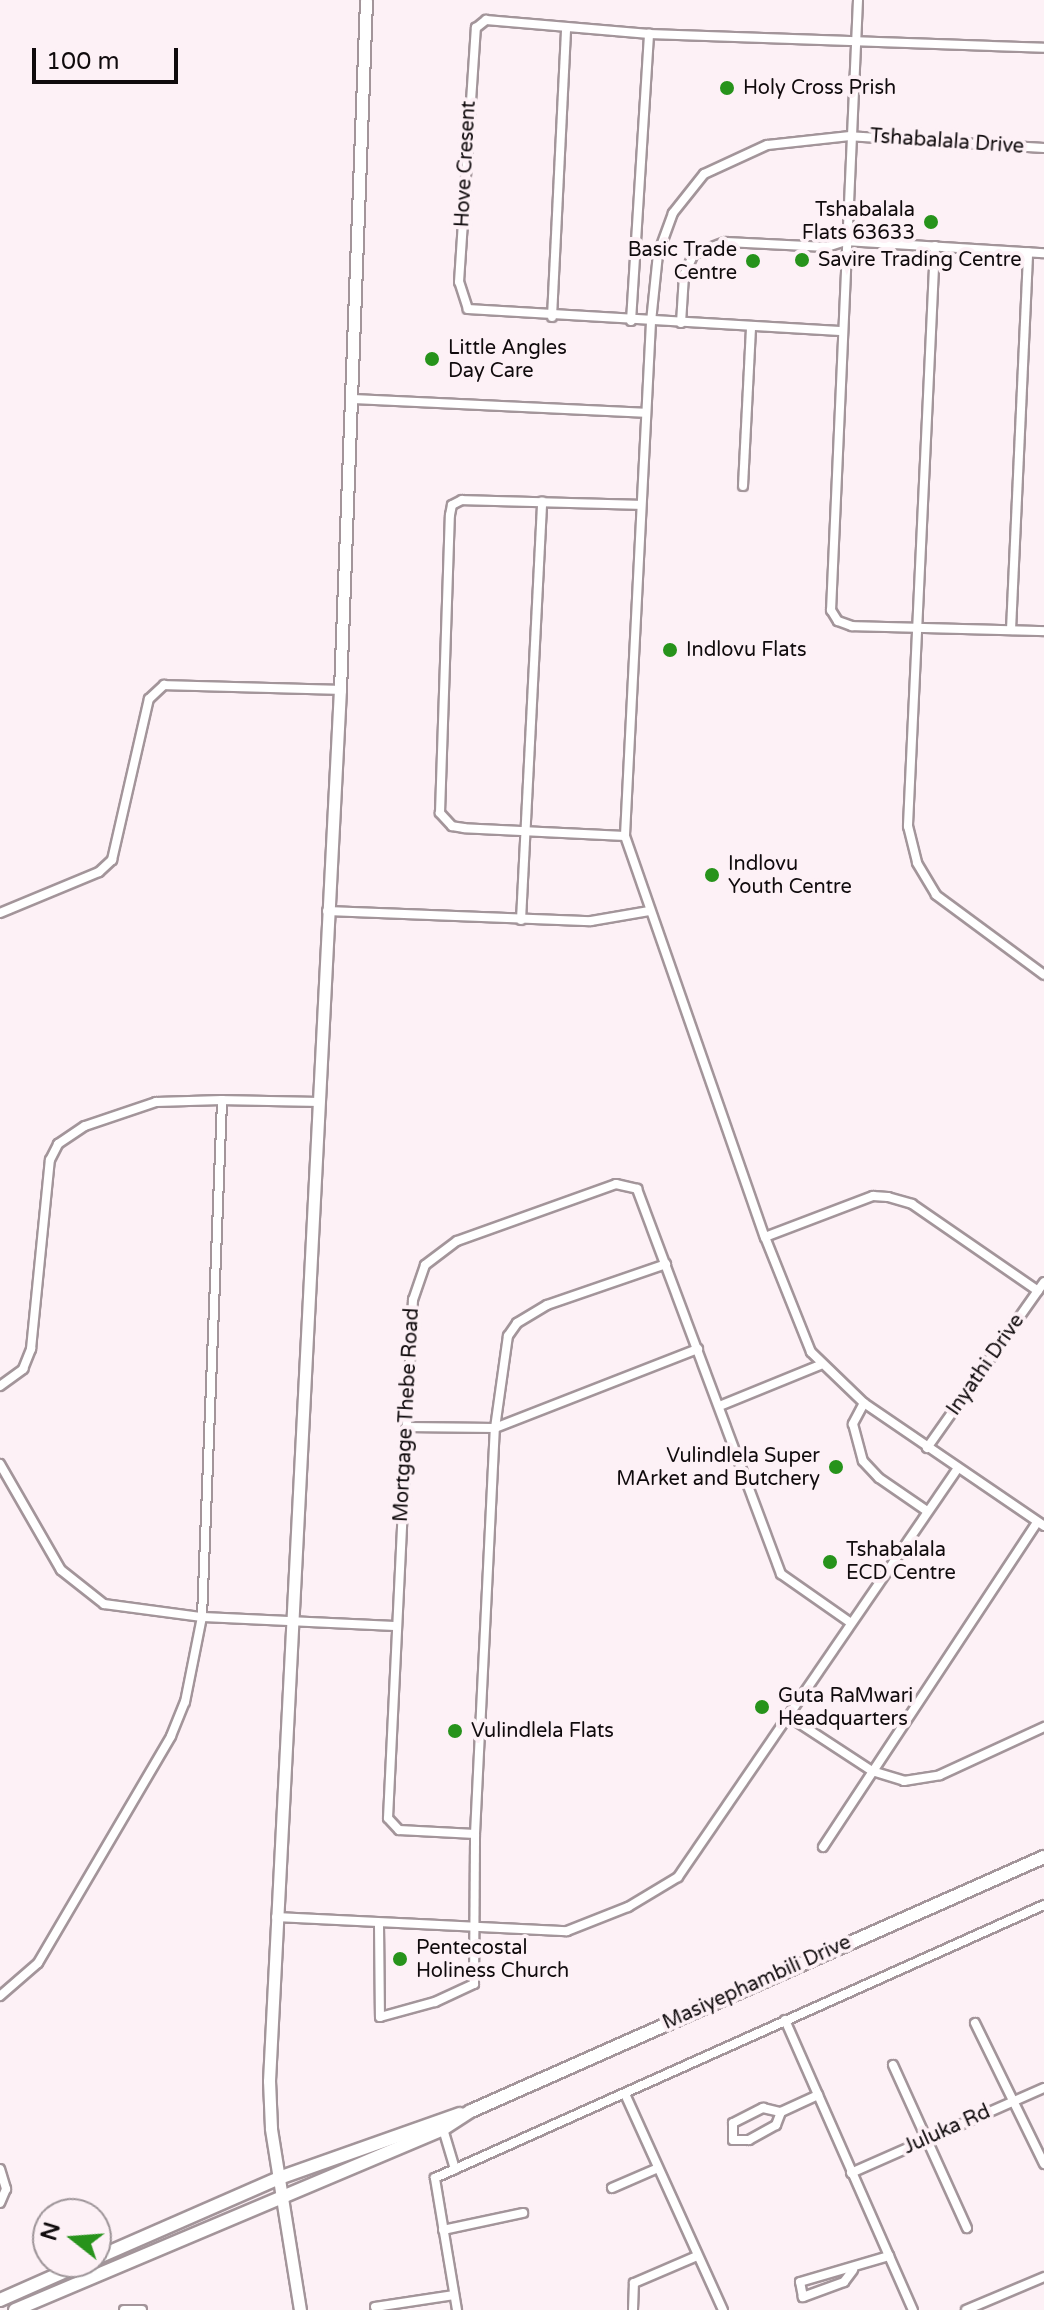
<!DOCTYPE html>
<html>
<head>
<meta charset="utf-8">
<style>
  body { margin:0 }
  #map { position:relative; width:1044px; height:2310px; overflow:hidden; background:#fdf1f6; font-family:"Varela Round",sans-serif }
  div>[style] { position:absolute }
  .roads { filter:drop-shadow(2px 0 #a3959a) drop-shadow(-2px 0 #a3959a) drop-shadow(0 2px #a3959a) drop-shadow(0 -2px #a3959a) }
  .street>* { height:8px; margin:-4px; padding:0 4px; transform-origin:4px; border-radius:4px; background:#fff }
  .secondary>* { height:11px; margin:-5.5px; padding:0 5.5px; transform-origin:5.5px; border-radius:5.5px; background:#fff }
  .primary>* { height:12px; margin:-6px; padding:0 6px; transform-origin:6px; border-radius:6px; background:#fff }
  .dots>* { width:22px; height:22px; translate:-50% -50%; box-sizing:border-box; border:4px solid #fdf1f6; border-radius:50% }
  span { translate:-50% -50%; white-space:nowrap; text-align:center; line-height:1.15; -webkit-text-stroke:8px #fdf1f6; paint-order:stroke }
  .poi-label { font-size:20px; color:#100b0d }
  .left { translate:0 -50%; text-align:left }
  .right { translate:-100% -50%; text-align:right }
  .street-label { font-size:20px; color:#100b0d }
  .north { position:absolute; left:32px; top:2198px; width:80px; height:80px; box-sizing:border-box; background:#fdf1f6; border:2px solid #9e9599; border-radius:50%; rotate:287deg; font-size:22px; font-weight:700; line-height:32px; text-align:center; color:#100b0d }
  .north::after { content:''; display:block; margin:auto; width:28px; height:36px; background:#27931b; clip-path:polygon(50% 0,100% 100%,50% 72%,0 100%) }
  .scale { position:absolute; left:32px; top:48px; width:146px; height:36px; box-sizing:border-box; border:4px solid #100b0d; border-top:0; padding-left:10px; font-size:24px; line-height:28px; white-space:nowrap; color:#100b0d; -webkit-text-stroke:6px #fdf1f6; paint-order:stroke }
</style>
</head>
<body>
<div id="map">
  <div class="roads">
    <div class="street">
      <div style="left:858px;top:0;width:611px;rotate:92.53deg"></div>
      <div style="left:831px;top:610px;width:13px;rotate:58deg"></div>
      <div style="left:838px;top:621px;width:15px;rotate:20deg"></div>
      <div style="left:852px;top:626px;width:192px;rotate:1.5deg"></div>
      <div style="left:1044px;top:148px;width:194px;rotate:-176.5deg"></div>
      <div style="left:850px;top:136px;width:83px;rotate:173.8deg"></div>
      <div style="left:767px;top:145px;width:69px;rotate:155.3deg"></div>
      <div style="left:704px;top:174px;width:50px;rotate:128.5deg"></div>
      <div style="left:673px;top:213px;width:44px;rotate:110.1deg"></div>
      <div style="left:658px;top:254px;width:68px;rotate:95.9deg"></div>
      <div style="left:651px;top:322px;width:515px;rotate:92.9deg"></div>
      <div style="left:625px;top:836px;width:425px;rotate:70.8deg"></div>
      <div style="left:765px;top:1237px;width:124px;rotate:68.2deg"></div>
      <div style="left:811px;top:1352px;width:74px;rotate:43.9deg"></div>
      <div style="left:864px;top:1403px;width:218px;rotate:34.3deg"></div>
      <div style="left:935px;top:246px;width:581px;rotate:92.67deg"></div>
      <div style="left:908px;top:826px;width:38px;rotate:76deg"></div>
      <div style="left:917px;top:863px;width:37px;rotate:59deg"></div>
      <div style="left:936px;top:895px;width:134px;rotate:36.5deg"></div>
      <div style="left:552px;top:317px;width:289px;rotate:-87.2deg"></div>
      <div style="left:631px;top:321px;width:288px;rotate:-86.4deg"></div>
      <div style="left:681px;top:323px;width:48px;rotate:-86.4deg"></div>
      <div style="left:684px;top:275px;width:23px;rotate:-65deg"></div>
      <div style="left:694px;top:254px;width:34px;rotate:-21deg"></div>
      <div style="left:726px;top:242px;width:101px;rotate:2.8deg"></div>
      <div style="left:827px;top:247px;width:19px;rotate:-18deg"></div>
      <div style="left:845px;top:241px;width:199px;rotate:3.5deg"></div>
      <div style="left:840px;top:331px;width:373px;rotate:-176.6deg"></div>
      <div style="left:468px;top:309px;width:28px;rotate:-108deg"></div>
      <div style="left:459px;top:282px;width:255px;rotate:-86.2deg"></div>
      <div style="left:476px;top:28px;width:13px;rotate:-39deg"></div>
      <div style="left:486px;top:20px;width:164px;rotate:4.9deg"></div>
      <div style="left:649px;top:34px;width:395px;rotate:2deg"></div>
      <div style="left:352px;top:399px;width:294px;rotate:2.7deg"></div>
      <div style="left:743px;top:486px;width:160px;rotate:-87.1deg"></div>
      <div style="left:1011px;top:630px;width:378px;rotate:-87.4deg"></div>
      <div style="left:625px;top:836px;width:161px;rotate:-177.2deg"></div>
      <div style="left:464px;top:828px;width:12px;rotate:-171deg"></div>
      <div style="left:452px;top:826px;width:18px;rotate:-133deg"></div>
      <div style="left:440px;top:813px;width:298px;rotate:-88.1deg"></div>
      <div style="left:450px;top:515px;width:10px;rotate:-79deg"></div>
      <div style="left:452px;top:505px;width:11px;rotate:-27deg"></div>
      <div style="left:462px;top:500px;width:179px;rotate:1.6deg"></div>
      <div style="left:327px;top:911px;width:264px;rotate:2.2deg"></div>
      <div style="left:591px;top:921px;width:59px;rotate:-9.8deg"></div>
      <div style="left:0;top:913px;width:107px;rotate:-22.5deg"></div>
      <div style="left:99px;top:872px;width:18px;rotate:-43deg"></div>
      <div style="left:112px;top:860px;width:165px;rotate:-77.1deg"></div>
      <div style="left:149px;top:699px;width:21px;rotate:-43deg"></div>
      <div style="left:164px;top:685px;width:176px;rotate:1.6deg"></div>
      <div style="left:521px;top:920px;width:419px;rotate:-87.1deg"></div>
      <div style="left:765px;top:1237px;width:116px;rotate:-20.8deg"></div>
      <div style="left:873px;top:1196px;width:15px;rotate:4deg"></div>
      <div style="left:888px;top:1197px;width:25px;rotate:16deg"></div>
      <div style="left:912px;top:1204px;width:153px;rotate:34.6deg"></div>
      <div style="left:0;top:1386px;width:29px;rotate:-36deg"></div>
      <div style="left:23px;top:1369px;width:22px;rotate:-68deg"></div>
      <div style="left:31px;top:1349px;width:190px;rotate:-84.3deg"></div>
      <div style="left:50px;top:1160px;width:18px;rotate:-63deg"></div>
      <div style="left:58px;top:1144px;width:32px;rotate:-34deg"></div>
      <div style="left:85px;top:1126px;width:75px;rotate:-18.7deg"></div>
      <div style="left:156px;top:1102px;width:66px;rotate:-1.7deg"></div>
      <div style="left:864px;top:1403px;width:24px;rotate:118deg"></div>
      <div style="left:853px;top:1424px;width:38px;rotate:75deg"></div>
      <div style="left:863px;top:1461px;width:23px;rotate:47deg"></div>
      <div style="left:879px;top:1478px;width:58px;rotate:34.5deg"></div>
      <div style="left:722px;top:1405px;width:106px;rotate:-22.2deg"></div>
      <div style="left:406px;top:1427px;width:89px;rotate:0.6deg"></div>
      <div style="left:495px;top:1428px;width:218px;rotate:-21.3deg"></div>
      <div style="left:927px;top:1448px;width:203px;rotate:-54.8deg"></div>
      <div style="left:0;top:1464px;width:122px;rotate:60.1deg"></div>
      <div style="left:61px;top:1570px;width:55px;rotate:38.3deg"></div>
      <div style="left:104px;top:1604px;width:99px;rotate:7.6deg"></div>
      <div style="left:202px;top:1617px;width:194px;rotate:2.7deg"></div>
      <div style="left:788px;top:1716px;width:100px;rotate:33.2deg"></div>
      <div style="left:872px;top:1771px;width:34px;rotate:17deg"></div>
      <div style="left:904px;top:1781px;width:36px;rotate:-9deg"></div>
      <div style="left:940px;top:1775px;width:115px;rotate:-24.8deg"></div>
      <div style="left:475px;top:1834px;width:76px;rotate:-177deg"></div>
      <div style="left:399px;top:1830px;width:16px;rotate:-133deg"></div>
      <div style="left:388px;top:1818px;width:519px;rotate:-87.24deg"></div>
      <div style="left:413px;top:1300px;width:37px;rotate:-71deg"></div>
      <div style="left:425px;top:1265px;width:40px;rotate:-37deg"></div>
      <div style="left:457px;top:1241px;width:169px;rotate:-19.7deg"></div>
      <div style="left:616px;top:1184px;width:22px;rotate:13deg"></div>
      <div style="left:637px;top:1189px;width:411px;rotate:69.5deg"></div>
      <div style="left:781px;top:1574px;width:85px;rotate:35deg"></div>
      <div style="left:823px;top:1847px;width:389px;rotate:-56.6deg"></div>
      <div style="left:276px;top:1917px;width:291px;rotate:2.8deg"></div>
      <div style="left:567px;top:1931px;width:66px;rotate:-21.5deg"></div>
      <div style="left:628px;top:1907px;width:58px;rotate:-31deg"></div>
      <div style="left:678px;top:1877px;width:494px;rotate:-55.6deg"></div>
      <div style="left:379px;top:1925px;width:92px;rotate:89.4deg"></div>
      <div style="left:380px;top:2017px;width:57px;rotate:-15.3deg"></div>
      <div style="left:435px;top:2002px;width:43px;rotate:-24.8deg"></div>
      <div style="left:474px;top:1984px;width:150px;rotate:-89.6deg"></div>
      <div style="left:475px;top:1834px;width:406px;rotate:-87.2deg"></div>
      <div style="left:495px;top:1428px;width:93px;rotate:-82deg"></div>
      <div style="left:508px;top:1336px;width:16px;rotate:-55deg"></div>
      <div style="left:517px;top:1323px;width:35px;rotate:-31deg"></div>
      <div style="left:547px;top:1305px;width:126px;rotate:-19deg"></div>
      <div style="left:0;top:1996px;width:50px;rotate:-41deg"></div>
      <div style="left:38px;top:1963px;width:263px;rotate:-59.6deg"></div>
      <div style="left:171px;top:1736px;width:37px;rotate:-68deg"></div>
      <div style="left:185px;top:1702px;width:87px;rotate:-78.7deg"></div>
      <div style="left:202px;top:1617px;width:517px;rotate:-87.78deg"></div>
      <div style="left:222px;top:1100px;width:94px;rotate:1.2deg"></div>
      <div style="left:785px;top:2020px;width:317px;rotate:66.2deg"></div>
      <div style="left:975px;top:2023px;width:157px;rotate:63.9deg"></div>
      <div style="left:893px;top:2065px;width:179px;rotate:65.6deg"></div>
      <div style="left:625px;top:2094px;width:237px;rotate:65.6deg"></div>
      <div style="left:781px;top:2112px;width:14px;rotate:111deg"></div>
      <div style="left:776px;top:2125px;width:31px;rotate:151deg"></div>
      <div style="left:749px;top:2140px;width:16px;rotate:180deg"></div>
      <div style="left:733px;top:2140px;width:17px;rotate:-90deg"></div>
      <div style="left:733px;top:2123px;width:34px;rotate:-27deg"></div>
      <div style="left:763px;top:2108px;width:18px;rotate:13deg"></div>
      <div style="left:781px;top:2112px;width:41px;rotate:-24.7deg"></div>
      <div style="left:443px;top:2129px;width:42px;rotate:73.3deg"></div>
      <div style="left:0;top:2169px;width:21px;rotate:73deg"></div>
      <div style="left:6px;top:2189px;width:15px;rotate:113deg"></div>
      <div style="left:851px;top:2173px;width:211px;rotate:-23.8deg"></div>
      <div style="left:612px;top:2188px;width:50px;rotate:-23.5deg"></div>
      <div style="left:443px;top:2230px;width:82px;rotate:-12deg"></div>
      <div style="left:853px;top:2270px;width:15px;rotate:127deg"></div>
      <div style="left:844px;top:2282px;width:44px;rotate:159.9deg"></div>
      <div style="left:803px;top:2297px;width:15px;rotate:-101deg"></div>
      <div style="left:800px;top:2282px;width:93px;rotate:-16.3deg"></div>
      <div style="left:375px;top:2307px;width:80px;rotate:-8.6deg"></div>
      <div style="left:124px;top:2310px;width:18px"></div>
      <div style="left:457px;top:2310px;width:134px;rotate:-99.5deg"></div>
      <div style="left:435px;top:2178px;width:667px;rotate:-24.15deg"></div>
      <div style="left:633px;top:2310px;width:27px;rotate:-88deg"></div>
      <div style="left:634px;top:2283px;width:69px;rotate:-23.2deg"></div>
      <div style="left:966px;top:2310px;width:85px;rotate:-22.9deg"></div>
    </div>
    <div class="secondary">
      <div style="left:300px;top:2310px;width:184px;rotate:-99.1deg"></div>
      <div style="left:271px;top:2128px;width:47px;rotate:-92.4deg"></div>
      <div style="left:269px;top:2081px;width:1393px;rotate:-87.08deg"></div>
      <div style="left:340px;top:690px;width:690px;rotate:-87.84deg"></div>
    </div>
    <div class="primary">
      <div style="left:96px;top:2258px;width:200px;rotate:-23.6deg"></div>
      <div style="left:279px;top:2178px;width:192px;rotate:-19.5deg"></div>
      <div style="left:0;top:2300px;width:94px;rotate:-23.8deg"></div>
      <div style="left:15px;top:2310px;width:465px;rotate:-22.9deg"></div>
      <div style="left:443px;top:2129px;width:33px;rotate:-33deg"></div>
      <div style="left:471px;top:2111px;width:627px;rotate:-23.91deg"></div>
    </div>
  </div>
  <div class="dots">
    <div style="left:727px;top:88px;background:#27931b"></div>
    <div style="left:931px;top:222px;background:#27931b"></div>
    <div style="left:802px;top:260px;background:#27931b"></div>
    <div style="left:753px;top:261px;background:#27931b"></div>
    <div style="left:432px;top:359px;background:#27931b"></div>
    <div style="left:670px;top:650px;background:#27931b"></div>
    <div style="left:712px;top:875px;background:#27931b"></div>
    <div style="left:836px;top:1467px;background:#27931b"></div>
    <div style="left:830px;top:1562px;background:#27931b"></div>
    <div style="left:762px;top:1707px;background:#27931b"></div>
    <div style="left:455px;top:1731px;background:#27931b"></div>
    <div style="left:400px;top:1959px;background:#27931b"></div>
  </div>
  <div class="poi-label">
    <span class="left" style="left:743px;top:88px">Holy Cross Prish</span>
    <span class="right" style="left:915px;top:222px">Tshabalala<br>Flats 63633</span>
    <span class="right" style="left:737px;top:262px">Basic Trade<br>Centre</span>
    <span class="left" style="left:818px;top:260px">Savire Trading Centre</span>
    <span class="left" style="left:448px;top:360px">Little Angles<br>Day Care</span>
    <span class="left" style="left:686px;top:650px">Indlovu Flats</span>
    <span class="left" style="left:728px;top:876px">Indlovu<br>Youth Centre</span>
    <span class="right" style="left:820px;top:1468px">Vulindlela Super<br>MArket and Butchery</span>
    <span class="left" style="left:846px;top:1562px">Tshabalala<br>ECD Centre</span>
    <span class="left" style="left:778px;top:1708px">Guta RaMwari<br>Headquarters</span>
    <span class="left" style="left:471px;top:1731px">Vulindlela Flats</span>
    <span class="left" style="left:416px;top:1960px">Pentecostal<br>Holiness Church</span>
  </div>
  <div class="street-label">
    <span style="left:947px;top:142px;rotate:4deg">Tshabalala Drive</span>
    <span style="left:466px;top:164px;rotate:-87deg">Hove Cresent</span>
    <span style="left:986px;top:1365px;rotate:-55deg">Inyathi Drive</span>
    <span style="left:407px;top:1415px;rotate:-87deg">Mortgage Thebe Road</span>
    <span style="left:757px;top:1983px;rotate:-24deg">Masiyephambili Drive</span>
    <span style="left:947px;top:2130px;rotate:-24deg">Juluka Rd</span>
  </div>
  <div class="north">N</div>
  <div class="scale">100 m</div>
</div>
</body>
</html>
